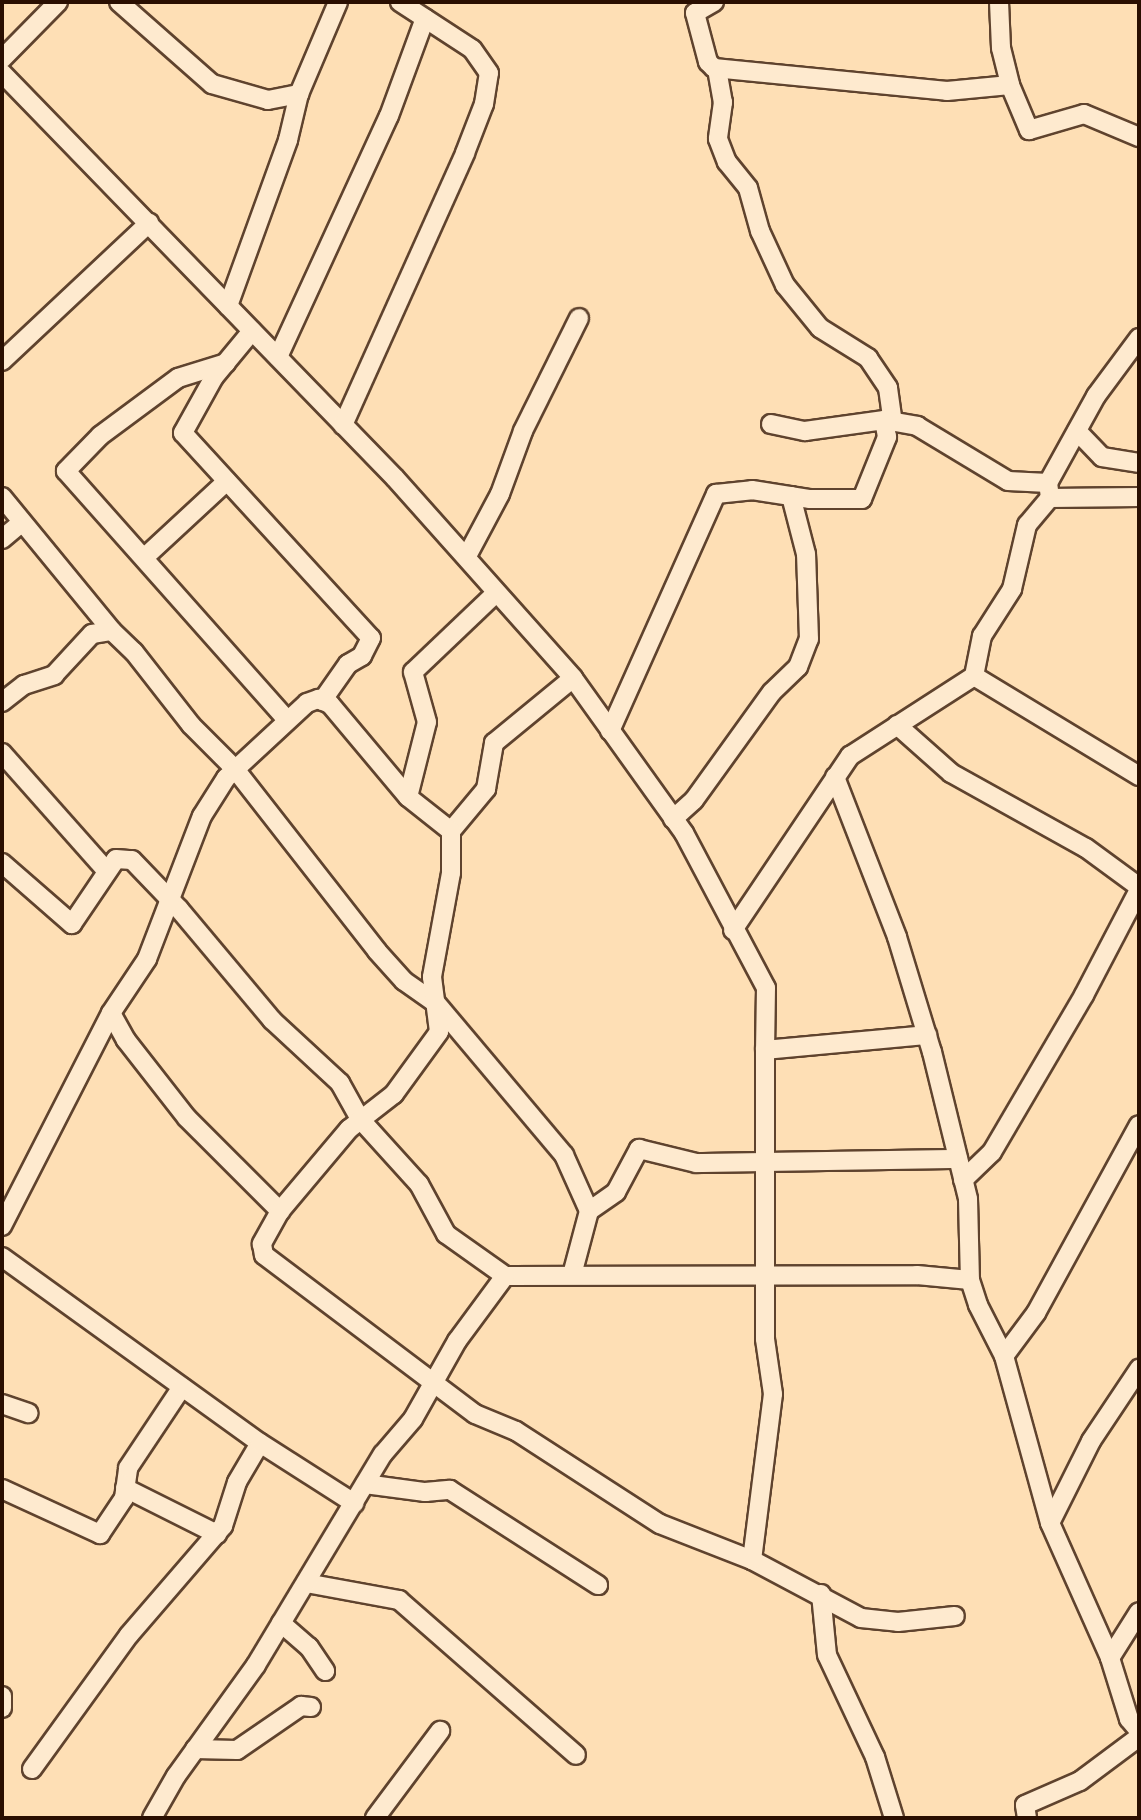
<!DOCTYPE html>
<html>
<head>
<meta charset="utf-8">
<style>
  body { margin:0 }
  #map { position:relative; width:1141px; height:1820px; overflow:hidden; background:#fedfb5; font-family:"IM FELL English",serif }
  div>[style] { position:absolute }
  .roads { filter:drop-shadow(2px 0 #5f432e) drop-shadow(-2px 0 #5f432e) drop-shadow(0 2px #5f432e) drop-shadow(0 -2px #5f432e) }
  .minor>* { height:18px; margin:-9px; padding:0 9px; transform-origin:9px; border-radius:9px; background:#feeacf }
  span { translate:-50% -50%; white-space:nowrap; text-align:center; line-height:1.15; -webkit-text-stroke:7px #feeacf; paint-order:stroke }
  .frame { position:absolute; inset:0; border:4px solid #2a0f01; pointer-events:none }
</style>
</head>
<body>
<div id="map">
  <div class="roads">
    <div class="minor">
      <div style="left:119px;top:2px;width:124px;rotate:41.4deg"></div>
      <div style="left:212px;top:84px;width:58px;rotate:15.9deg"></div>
      <div style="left:268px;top:100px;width:32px;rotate:-11deg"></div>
      <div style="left:714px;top:2px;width:22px;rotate:150deg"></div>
      <div style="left:695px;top:13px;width:51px;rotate:75.1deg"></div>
      <div style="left:708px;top:62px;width:8px;rotate:45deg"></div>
      <div style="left:714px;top:68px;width:234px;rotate:5.6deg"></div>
      <div style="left:947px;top:91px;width:63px;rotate:-5.4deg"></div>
      <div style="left:1010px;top:85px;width:49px;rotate:67.1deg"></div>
      <div style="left:1029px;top:130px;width:57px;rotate:-16.2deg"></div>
      <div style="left:1084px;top:114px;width:60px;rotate:22.7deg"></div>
      <div style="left:999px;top:2px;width:46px;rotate:87.5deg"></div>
      <div style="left:1001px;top:48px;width:38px;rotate:76deg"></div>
      <div style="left:2px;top:59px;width:80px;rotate:-45.5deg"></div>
      <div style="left:717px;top:69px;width:34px;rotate:80deg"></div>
      <div style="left:723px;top:102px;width:37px;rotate:98deg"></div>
      <div style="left:718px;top:139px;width:25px;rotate:69deg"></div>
      <div style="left:727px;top:162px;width:33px;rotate:51deg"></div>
      <div style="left:748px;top:188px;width:45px;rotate:74.4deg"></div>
      <div style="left:760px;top:231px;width:60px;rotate:65.2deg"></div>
      <div style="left:785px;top:285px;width:55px;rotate:50.9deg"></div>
      <div style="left:820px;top:328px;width:57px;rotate:32deg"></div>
      <div style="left:868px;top:358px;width:36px;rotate:56deg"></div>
      <div style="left:888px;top:388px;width:34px;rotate:82deg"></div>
      <div style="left:2px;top:73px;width:564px;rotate:45.86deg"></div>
      <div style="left:395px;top:478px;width:268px;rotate:48.3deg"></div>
      <div style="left:573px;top:678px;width:191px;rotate:54.4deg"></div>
      <div style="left:684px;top:833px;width:175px;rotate:62.1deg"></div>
      <div style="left:766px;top:988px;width:62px;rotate:90.9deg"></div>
      <div style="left:765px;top:1050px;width:163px;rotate:-5.3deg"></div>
      <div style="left:228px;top:306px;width:177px;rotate:-70.1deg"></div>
      <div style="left:288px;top:140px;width:47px;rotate:-76.6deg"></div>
      <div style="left:299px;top:94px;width:100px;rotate:-67deg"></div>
      <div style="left:252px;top:331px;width:60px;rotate:129.6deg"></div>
      <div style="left:214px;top:377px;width:64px;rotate:119deg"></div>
      <div style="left:183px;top:433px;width:278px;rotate:47.5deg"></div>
      <div style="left:371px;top:638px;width:20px;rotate:117deg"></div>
      <div style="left:362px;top:656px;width:16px;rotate:150deg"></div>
      <div style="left:348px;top:664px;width:45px;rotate:125.1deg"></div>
      <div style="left:1139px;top:338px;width:72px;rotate:126.6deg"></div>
      <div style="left:1096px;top:396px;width:99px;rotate:118.9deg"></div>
      <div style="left:1048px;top:483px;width:15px;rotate:82deg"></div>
      <div style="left:1050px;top:498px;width:89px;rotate:-0.6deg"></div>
      <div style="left:278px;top:357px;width:265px;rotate:-65.3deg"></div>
      <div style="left:389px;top:116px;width:104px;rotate:-69.8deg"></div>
      <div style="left:2px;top:361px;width:202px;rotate:-43.2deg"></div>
      <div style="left:226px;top:363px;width:50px;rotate:162.6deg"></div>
      <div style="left:178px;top:378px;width:97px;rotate:143.4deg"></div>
      <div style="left:100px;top:436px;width:49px;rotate:134.2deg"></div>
      <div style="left:66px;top:471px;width:332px;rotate:48.4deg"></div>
      <div style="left:771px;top:424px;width:35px;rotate:12deg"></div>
      <div style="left:805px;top:431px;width:80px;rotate:-7.9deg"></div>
      <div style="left:884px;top:420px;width:34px;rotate:10deg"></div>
      <div style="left:917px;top:426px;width:106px;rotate:31.1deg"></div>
      <div style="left:1008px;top:481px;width:40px;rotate:2.9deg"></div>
      <div style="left:343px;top:425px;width:298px;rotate:-65.8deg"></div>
      <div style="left:465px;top:153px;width:53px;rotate:-68.8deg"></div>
      <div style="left:484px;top:104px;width:31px;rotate:-81deg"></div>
      <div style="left:489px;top:73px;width:29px;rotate:-125deg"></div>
      <div style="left:472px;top:49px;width:86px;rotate:-146.9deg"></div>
      <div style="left:1077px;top:431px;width:36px;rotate:46deg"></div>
      <div style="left:1102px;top:457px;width:37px;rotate:9deg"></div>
      <div style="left:2px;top:497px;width:173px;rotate:50.6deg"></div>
      <div style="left:2px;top:539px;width:26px;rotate:-40deg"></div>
      <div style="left:146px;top:556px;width:110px;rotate:-42.8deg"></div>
      <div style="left:467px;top:556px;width:70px;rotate:-62deg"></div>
      <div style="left:500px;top:494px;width:67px;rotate:-69.9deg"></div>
      <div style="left:523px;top:431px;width:126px;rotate:-63.6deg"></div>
      <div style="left:974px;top:676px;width:193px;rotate:31.2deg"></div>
      <div style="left:2px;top:702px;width:28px;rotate:-38deg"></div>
      <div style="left:24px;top:685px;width:32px;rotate:-18deg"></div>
      <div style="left:54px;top:675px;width:56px;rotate:-47.2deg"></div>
      <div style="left:92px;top:634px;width:20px;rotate:-9deg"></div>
      <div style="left:112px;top:631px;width:30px;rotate:44deg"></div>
      <div style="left:134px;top:652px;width:93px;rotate:52deg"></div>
      <div style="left:191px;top:725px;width:62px;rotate:45deg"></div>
      <div style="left:235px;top:769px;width:231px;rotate:52deg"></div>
      <div style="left:377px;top:951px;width:40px;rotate:48deg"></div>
      <div style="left:404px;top:981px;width:39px;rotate:35deg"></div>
      <div style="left:436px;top:1003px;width:199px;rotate:49.9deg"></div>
      <div style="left:564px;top:1155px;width:61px;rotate:65.9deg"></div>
      <div style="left:589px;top:1211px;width:66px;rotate:104.9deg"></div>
      <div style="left:897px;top:725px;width:72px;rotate:41.6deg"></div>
      <div style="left:951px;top:773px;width:154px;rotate:29.1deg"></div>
      <div style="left:1086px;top:848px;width:66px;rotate:36.3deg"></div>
      <div style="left:610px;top:731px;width:260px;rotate:-65.9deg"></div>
      <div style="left:716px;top:494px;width:36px;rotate:-6deg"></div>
      <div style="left:752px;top:490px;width:59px;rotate:8.8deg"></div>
      <div style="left:810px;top:499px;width:52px"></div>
      <div style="left:862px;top:499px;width:67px;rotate:-68deg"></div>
      <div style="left:887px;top:437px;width:17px;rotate:-100deg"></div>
      <div style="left:2px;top:753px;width:157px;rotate:48.4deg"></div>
      <div style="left:835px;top:777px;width:172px;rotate:68.8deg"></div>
      <div style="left:897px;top:937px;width:120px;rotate:73.1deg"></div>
      <div style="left:932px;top:1052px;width:151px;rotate:76.2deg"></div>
      <div style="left:968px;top:1199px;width:81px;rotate:88.6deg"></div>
      <div style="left:970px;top:1280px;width:26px;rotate:72deg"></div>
      <div style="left:978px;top:1305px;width:57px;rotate:63deg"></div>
      <div style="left:1004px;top:1356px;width:173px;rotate:74.6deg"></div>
      <div style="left:1050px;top:1523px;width:148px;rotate:66deg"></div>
      <div style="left:1110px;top:1658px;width:64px;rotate:72.7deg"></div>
      <div style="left:1129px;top:1719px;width:16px;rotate:50deg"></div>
      <div style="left:408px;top:797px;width:77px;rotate:-75.8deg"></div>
      <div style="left:427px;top:722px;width:52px;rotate:-105.6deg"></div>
      <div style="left:413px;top:672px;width:115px;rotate:-43.6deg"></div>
      <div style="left:673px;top:819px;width:28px;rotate:-42deg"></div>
      <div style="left:694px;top:800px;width:133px;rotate:-54.2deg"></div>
      <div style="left:772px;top:692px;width:36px;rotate:-44deg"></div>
      <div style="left:798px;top:667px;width:30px;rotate:-69deg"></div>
      <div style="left:809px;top:639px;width:85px;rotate:-92deg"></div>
      <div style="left:806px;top:554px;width:60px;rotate:-104.5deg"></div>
      <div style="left:451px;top:831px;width:55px;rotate:-50.2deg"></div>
      <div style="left:486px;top:789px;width:47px;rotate:-80.1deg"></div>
      <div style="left:494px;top:743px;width:102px;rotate:-39.4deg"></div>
      <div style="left:2px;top:863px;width:93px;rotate:41.1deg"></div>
      <div style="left:72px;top:924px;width:78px;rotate:-55.9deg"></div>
      <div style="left:116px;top:859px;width:16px;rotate:4deg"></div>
      <div style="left:132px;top:860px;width:68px;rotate:46.2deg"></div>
      <div style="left:179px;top:909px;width:145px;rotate:50deg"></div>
      <div style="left:272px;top:1020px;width:93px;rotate:42.8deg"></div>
      <div style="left:340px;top:1083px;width:41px;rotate:60.9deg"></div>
      <div style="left:360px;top:1119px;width:88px;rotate:47.8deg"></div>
      <div style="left:419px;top:1184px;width:57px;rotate:61.6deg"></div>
      <div style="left:446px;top:1234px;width:72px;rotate:35.4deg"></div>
      <div style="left:505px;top:1276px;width:412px;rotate:-0.1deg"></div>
      <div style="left:917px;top:1275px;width:53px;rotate:5.4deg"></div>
      <div style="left:733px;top:930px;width:210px;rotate:-56.1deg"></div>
      <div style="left:850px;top:756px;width:148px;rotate:-32.8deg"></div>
      <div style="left:974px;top:676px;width:41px;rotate:-78.7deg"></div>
      <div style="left:982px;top:636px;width:56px;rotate:-57.4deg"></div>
      <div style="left:1012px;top:589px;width:66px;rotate:-76.8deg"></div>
      <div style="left:1027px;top:525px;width:35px;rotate:-50deg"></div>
      <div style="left:111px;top:1013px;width:31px;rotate:61deg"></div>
      <div style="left:126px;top:1040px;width:99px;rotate:52deg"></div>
      <div style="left:187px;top:1118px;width:132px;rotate:45deg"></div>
      <div style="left:963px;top:1180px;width:40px;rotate:-44deg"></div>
      <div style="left:992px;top:1152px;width:182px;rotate:-59.6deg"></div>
      <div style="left:1084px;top:995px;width:119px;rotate:-62.4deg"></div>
      <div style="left:589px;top:1211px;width:33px;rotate:-35deg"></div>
      <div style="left:616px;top:1192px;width:49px;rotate:-61.9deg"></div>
      <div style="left:639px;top:1149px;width:59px;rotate:13.8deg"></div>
      <div style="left:696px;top:1163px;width:262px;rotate:-0.9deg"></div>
      <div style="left:2px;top:1226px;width:239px;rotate:-62.9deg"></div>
      <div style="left:111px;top:1013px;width:65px;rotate:-56.3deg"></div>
      <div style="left:147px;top:959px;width:153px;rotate:-69deg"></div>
      <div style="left:202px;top:816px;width:45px;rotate:-57.7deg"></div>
      <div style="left:226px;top:778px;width:110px;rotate:-42.8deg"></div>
      <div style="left:307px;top:703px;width:12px;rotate:-20deg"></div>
      <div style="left:318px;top:699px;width:13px;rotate:23deg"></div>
      <div style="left:330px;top:704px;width:121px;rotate:50deg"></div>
      <div style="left:408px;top:797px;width:55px;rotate:38.3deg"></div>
      <div style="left:451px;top:831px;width:42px;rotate:90deg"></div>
      <div style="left:451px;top:873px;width:106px;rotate:100.4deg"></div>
      <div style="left:432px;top:977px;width:55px;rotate:82.7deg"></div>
      <div style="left:439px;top:1032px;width:77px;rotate:126deg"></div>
      <div style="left:394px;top:1094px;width:57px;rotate:142.1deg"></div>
      <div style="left:349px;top:1129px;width:107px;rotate:130.1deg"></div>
      <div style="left:280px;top:1211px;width:38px;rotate:119deg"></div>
      <div style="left:262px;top:1244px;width:11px;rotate:80deg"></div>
      <div style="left:264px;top:1255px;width:264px;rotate:37deg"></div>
      <div style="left:475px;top:1414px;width:44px;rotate:22.5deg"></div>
      <div style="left:516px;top:1431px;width:171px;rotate:32.9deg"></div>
      <div style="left:660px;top:1524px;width:99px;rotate:21.4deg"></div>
      <div style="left:752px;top:1560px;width:123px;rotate:28deg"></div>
      <div style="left:861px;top:1618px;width:37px;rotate:6deg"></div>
      <div style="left:898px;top:1622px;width:57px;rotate:-6deg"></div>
      <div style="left:2px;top:1257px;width:318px;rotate:35.8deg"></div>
      <div style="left:1004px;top:1356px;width:54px;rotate:-53.3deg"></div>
      <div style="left:1036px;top:1313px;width:214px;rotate:-61.3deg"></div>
      <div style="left:2px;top:1404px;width:28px;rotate:19deg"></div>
      <div style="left:365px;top:1484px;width:61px;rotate:7.6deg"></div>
      <div style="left:425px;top:1492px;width:25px;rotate:-5deg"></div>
      <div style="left:450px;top:1490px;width:176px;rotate:32.7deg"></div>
      <div style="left:125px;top:1488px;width:103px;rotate:26.6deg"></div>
      <div style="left:2px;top:1489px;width:108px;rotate:24.7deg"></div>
      <div style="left:100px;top:1534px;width:43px;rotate:-56.3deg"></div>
      <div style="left:124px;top:1498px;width:30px;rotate:-82deg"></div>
      <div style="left:128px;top:1468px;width:97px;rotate:-56.3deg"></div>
      <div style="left:1050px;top:1523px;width:92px;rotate:-63.4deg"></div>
      <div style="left:1091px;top:1441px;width:87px;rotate:-56.3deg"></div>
      <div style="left:752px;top:1560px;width:167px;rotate:-82.8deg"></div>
      <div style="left:773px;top:1394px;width:56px;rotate:-98.3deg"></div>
      <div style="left:765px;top:1339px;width:289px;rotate:-90deg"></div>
      <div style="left:306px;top:1583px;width:95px;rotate:10.4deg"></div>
      <div style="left:399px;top:1600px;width:235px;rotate:41.2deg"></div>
      <div style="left:821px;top:1594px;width:61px;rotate:84.4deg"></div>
      <div style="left:827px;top:1655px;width:113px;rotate:64.8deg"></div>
      <div style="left:875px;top:1757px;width:64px;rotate:72.7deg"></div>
      <div style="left:281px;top:1623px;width:37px;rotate:41deg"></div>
      <div style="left:309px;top:1647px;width:29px;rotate:56deg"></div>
      <div style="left:1110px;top:1658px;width:54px;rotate:-57.8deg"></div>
      <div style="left:2px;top:1696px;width:12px;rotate:90deg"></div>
      <div style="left:195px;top:1749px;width:42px;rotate:1.4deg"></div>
      <div style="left:237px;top:1750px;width:78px;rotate:-34.5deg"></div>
      <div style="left:301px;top:1706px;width:10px;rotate:6deg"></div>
      <div style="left:32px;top:1769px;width:165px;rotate:-54.1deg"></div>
      <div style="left:129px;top:1635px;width:144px;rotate:-49.2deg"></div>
      <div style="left:223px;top:1526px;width:46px;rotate:-72.3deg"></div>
      <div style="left:237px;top:1482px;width:45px;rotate:-59.5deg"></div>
      <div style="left:260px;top:1443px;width:112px;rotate:32.6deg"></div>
      <div style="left:152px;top:1818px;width:48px;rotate:-60.3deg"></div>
      <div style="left:176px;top:1776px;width:137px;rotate:-54.2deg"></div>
      <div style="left:256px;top:1665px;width:246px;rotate:-59deg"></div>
      <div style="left:383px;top:1454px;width:46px;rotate:-49.4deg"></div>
      <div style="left:413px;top:1419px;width:90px;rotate:-60.6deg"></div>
      <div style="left:457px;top:1341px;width:81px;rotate:-53.6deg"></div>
      <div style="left:375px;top:1818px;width:109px;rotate:-53.2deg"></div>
      <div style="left:1027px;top:1818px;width:13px;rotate:-99deg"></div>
      <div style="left:1025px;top:1805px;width:60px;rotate:-23.6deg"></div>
      <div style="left:1080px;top:1781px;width:74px;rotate:-36.7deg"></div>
    </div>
  </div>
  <div class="frame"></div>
</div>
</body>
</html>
